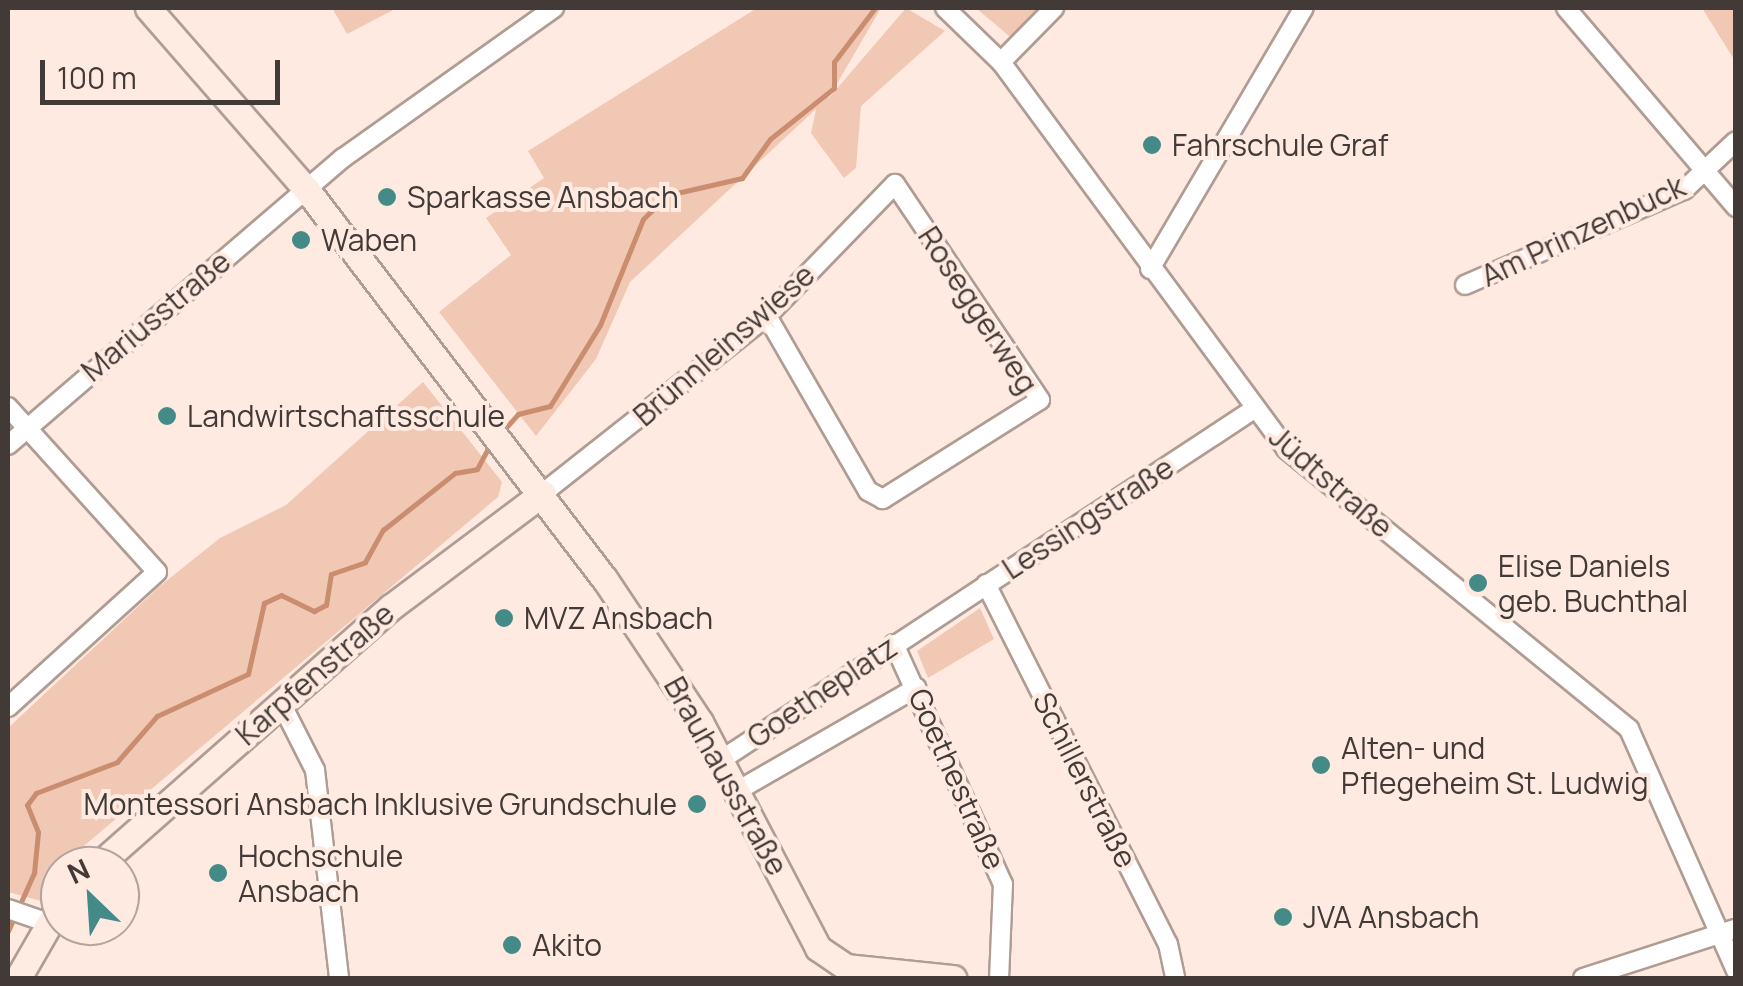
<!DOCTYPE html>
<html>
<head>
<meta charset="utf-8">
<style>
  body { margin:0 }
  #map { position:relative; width:1743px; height:986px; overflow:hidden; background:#ffeae1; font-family:Manrope,sans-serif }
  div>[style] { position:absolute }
  .green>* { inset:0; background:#f0c8b4 }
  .stream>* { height:5px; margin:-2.5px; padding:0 2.5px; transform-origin:2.5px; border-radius:2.5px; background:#ca8d6f }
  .roads { filter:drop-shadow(2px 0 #af9c93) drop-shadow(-2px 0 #af9c93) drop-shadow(0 2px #af9c93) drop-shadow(0 -2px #af9c93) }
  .minor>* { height:18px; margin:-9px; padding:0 9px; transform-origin:9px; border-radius:9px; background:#fff }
  .secondary>* { height:25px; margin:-12.5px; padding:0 12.5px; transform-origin:12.5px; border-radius:12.5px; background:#feece2 }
  .dots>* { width:28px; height:28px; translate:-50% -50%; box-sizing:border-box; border:5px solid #ffeae1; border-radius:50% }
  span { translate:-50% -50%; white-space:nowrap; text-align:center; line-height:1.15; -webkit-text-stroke:8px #ffeae1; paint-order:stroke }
  .poi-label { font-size:30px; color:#413a36 }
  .left { translate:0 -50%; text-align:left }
  .right { translate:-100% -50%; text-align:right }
  .street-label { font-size:30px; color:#413a36 }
  .frame { position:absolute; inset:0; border:10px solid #413a36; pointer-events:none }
  .north { position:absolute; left:40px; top:846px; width:100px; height:100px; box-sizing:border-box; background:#ffeae1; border:2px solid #b3a49d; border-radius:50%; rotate:335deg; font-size:28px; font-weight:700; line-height:40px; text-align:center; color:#413a36 }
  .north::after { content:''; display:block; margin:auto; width:35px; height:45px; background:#448b88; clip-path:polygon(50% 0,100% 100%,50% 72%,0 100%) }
  .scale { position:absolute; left:40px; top:60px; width:240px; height:45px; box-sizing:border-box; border:5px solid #413a36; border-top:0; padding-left:12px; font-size:30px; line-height:35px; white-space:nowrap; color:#413a36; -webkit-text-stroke:8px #ffeae1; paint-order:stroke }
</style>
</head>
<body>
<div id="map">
  <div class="green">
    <div style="clip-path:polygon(332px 8px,397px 8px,347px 34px)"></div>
    <div style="clip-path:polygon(757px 8px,881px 8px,828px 99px,906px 8px,945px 31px,861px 106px,856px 168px,844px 178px,811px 133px,816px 109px,630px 282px,596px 359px,536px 436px,439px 312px,511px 255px,486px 218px,544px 178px,528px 151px)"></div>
    <div style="clip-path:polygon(976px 8px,1039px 8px,1015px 41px)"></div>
    <div style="clip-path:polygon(1702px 8px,1735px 8px,1735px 61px)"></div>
    <div style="clip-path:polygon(423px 382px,502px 482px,498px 497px,60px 866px,41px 901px,8px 892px,8px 728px,160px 586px,220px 538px,286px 505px)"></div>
    <div style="clip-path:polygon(980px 608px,994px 639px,928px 678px,917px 651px)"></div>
  </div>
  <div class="stream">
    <div style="left:501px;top:433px;width:25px;rotate:-48deg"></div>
    <div style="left:518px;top:414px;width:33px;rotate:-14deg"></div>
    <div style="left:550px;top:406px;width:95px;rotate:-58.3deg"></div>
    <div style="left:600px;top:325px;width:114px;rotate:-67.9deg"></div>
    <div style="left:643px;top:219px;width:35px;rotate:-44deg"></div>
    <div style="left:668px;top:195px;width:76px;rotate:-12.9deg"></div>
    <div style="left:742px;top:178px;width:48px;rotate:-54.3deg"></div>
    <div style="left:770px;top:139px;width:82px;rotate:-38.6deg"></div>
    <div style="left:834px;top:88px;width:26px;rotate:-90deg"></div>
    <div style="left:834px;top:62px;width:68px;rotate:-52.8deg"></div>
    <div style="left:8px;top:931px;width:64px;rotate:-65.9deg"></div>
    <div style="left:34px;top:873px;width:41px;rotate:-84.4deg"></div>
    <div style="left:38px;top:832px;width:29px;rotate:-112deg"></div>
    <div style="left:27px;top:805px;width:15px;rotate:-53deg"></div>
    <div style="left:36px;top:793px;width:87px;rotate:-20.9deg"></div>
    <div style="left:117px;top:762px;width:61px;rotate:-49deg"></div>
    <div style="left:157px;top:716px;width:100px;rotate:-24.8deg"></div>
    <div style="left:248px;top:674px;width:73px;rotate:-77.3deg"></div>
    <div style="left:264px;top:603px;width:19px;rotate:-25deg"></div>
    <div style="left:281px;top:595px;width:37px;rotate:26deg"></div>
    <div style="left:314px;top:611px;width:13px;rotate:-27deg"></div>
    <div style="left:326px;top:605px;width:31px;rotate:-81deg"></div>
    <div style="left:331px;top:574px;width:36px;rotate:-19deg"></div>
    <div style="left:365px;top:562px;width:37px;rotate:-61deg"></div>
    <div style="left:383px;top:530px;width:92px;rotate:-38.4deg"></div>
    <div style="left:455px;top:473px;width:22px;rotate:-10deg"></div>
    <div style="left:477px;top:469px;width:27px;rotate:-62deg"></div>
  </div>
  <div class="roads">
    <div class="minor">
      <div style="left:945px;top:8px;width:78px;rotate:44deg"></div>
      <div style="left:1001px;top:62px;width:481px;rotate:53.6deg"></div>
      <div style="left:1286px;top:449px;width:443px;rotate:39.2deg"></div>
      <div style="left:1629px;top:729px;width:265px;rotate:66.1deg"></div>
      <div style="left:1566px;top:8px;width:262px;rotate:49.5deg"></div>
      <div style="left:1001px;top:62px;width:76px;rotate:-45.5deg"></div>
      <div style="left:1150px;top:269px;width:303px;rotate:-59.5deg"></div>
      <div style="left:1465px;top:285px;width:239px;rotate:-23.5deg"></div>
      <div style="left:1684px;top:190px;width:71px;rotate:-43.3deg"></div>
      <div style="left:8px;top:407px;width:222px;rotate:47.9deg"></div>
      <div style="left:157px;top:572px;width:201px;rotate:137.8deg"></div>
      <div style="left:8px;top:445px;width:441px;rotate:-40.6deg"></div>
      <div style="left:343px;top:158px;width:259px;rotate:-35.4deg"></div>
      <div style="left:543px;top:493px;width:285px;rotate:-38.3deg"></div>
      <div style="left:767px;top:316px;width:184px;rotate:-45.9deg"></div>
      <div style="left:895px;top:184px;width:260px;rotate:56.1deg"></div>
      <div style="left:1040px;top:400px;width:186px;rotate:147.8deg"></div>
      <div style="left:883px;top:499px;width:17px;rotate:-152deg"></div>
      <div style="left:868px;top:491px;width:202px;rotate:-120deg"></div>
      <div style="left:986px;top:584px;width:403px;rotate:63.2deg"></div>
      <div style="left:1168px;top:944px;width:35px;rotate:78deg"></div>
      <div style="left:894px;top:644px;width:264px;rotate:65.6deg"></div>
      <div style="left:1003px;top:884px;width:94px;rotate:92.4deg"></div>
      <div style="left:281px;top:703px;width:75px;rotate:63.1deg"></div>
      <div style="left:315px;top:770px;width:209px;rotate:83.4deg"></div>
      <div style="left:721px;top:760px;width:635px;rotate:-33.36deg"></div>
      <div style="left:737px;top:791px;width:207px;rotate:-29.9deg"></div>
      <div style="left:8px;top:909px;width:39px;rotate:19deg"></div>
      <div style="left:1583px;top:978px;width:160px;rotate:-17.9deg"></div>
    </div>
    <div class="secondary">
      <div style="left:148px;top:8px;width:242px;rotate:48.9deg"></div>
      <div style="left:307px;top:190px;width:489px;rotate:52.6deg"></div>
      <div style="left:604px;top:578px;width:173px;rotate:56.3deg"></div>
      <div style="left:700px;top:722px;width:255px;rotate:62.4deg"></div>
      <div style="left:818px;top:948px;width:34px;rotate:34deg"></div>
      <div style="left:846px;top:967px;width:108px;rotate:5.9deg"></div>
      <div style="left:97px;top:866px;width:392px;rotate:-41.4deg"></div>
      <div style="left:391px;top:607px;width:190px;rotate:-36.9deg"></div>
      <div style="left:18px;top:978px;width:84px;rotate:-60.1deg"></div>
    </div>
  </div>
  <div class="dots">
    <div style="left:1152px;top:145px;background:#448b88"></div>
    <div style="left:387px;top:197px;background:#448b88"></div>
    <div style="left:301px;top:240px;background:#448b88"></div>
    <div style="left:167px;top:416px;background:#448b88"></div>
    <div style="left:1478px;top:583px;background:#448b88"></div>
    <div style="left:504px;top:618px;background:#448b88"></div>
    <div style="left:1321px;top:765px;background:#448b88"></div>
    <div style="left:697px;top:804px;background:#448b88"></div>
    <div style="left:218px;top:873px;background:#448b88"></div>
    <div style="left:1283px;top:917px;background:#448b88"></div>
    <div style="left:512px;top:945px;background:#448b88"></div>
  </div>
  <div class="poi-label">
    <span class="left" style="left:1172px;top:145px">Fahrschule Graf</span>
    <span class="left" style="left:407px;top:197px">Sparkasse Ansbach</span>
    <span class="left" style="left:321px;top:240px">Waben</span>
    <span class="left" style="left:187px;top:416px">Landwirtschaftsschule</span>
    <span class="left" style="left:1498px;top:583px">Elise Daniels<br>geb. Buchthal</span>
    <span class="left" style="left:524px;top:618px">MVZ Ansbach</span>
    <span class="left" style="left:1341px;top:765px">Alten- und<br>Pflegeheim St. Ludwig</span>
    <span class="right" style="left:677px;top:804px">Montessori Ansbach Inklusive Grundschule</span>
    <span class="left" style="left:238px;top:873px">Hochschule<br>Ansbach</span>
    <span class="left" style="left:1303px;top:917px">JVA Ansbach</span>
    <span class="left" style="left:532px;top:945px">Akito</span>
  </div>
  <div class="street-label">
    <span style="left:1583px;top:231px;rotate:-25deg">Am Prinzenbuck</span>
    <span style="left:978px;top:310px;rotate:57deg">Roseggerweg</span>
    <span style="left:156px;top:316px;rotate:-40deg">Mariusstraße</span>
    <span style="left:724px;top:345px;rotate:-41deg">Brünnleinswiese</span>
    <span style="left:1331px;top:482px;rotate:41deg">Jüdtstraße</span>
    <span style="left:1088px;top:518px;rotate:-33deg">Lessingstraße</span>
    <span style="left:315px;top:674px;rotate:-41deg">Karpfenstraße</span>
    <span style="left:822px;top:692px;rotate:-34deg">Goetheplatz</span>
    <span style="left:726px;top:776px;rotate:61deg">Brauhausstraße</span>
    <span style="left:957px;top:779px;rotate:66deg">Goethestraße</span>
    <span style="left:1085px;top:780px;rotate:63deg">Schillerstraße</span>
  </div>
  <div class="frame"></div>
  <div class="north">N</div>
  <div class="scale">100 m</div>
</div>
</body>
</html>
